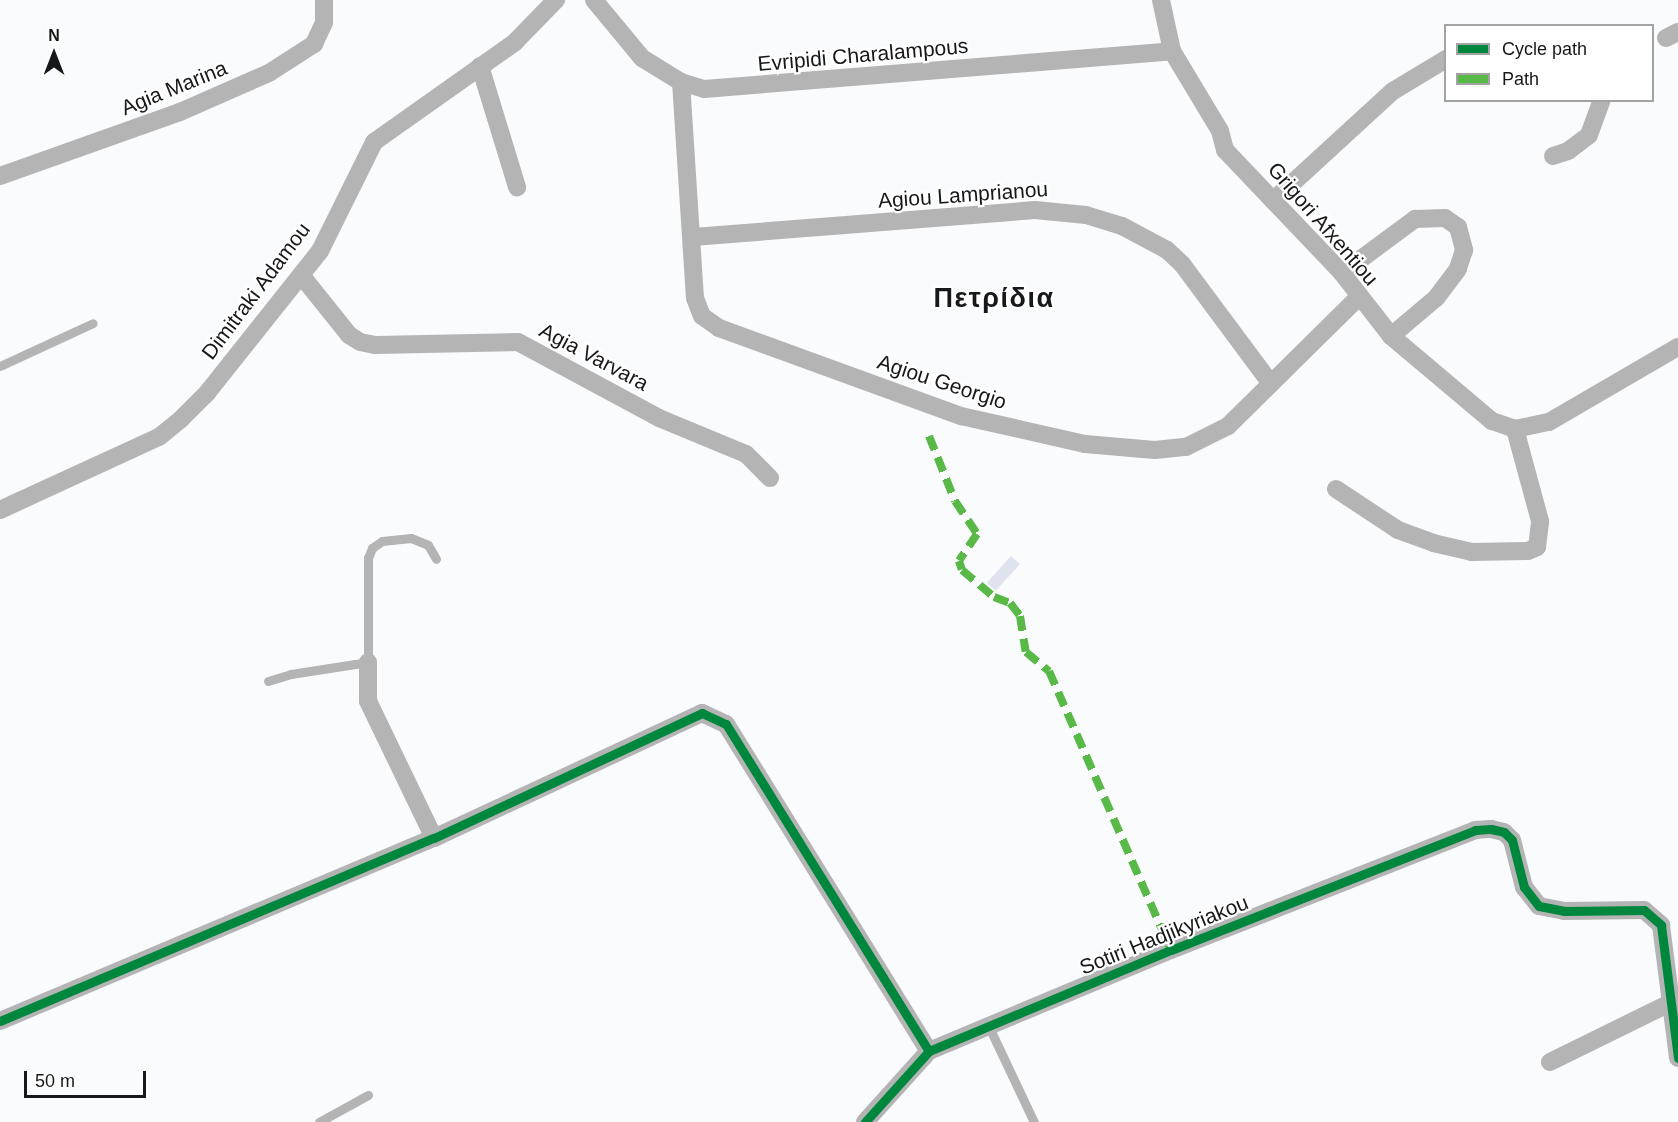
<!DOCTYPE html>
<html>
<head>
<meta charset="utf-8">
<style>
  body { margin:0 }
  #map { position:relative; width:1678px; height:1122px; overflow:hidden; background:#fafbfd; font-family:Helvetica,sans-serif }
  div>[style] { position:absolute }
  .building>* { inset:0; background:#dee3ee; transform-origin:0 0 }
  .lane>* { height:9px; margin:-4.5px; padding:0 4.5px; transform-origin:4.5px; border-radius:4.5px; background:#b5b4b4 }
  .street>* { height:18px; margin:-9px; padding:0 9px; transform-origin:9px; border-radius:9px; background:#b5b4b4 }
  .quiet>* { height:8px; margin-top:-4px; transform-origin:0; background:repeating-linear-gradient(90deg,#58b947 0 15px,transparent 0 23px) }
  .cycleway>* { height:9px; margin:-4.5px; padding:0 4.5px; transform-origin:4.5px; border-radius:4.5px; background:#00873e }
  span { translate:-50% -50%; white-space:nowrap; text-align:center; line-height:1.15; -webkit-text-stroke:4.5px #fff; paint-order:stroke }
  .street-label { font-size:21px; color:#17181a }
  .district-label { font-size:27px; color:#17181a; font-weight:700; letter-spacing:1.5px }
  .legend { position:absolute; left:1444px; top:24px; width:210px; height:78px; box-sizing:border-box; background:#fff; border:2px solid #a2a3a3; margin:0; padding:8px 10px; list-style:none; font-size:18px; color:#17181a }
  .legend li { display:flex; align-items:center; gap:12px; height:30px }
  .legend b { width:30px; border:2px solid #a2a3a3 }
  .north { position:absolute; left:24px; top:24px; width:60px; height:60px; -webkit-text-stroke:4px #fff; paint-order:stroke; rotate:0deg; font-size:16px; font-weight:700; line-height:24px; text-align:center; color:#17181a }
  .north::after { content:''; display:block; margin:auto; width:21px; height:27px; background:#17181a; clip-path:polygon(50% 0,100% 100%,50% 72%,0 100%) }
  .scale { position:absolute; left:24px; top:1071px; width:122px; height:27px; box-sizing:border-box; border:3px solid #17181a; border-top:0; padding-left:8px; font-size:18px; line-height:21px; white-space:nowrap; color:#17181a; -webkit-text-stroke:4px #fff; paint-order:stroke }
</style>
</head>
<body>
<div id="map">
  <div class="building">
    <div style="left:1011px;top:556px;width:12px;height:36px;rotate:42deg"></div>
  </div>
  <div class="lane">
    <div style="left:0;top:366px;width:102px;rotate:-24.8deg"></div>
    <div style="left:268px;top:681px;width:24px;rotate:-17deg"></div>
    <div style="left:291px;top:674px;width:78px;rotate:-8.9deg"></div>
    <div style="left:368px;top:662px;width:104px;rotate:-90deg"></div>
    <div style="left:368px;top:558px;width:11px;rotate:-68deg"></div>
    <div style="left:372px;top:548px;width:12px;rotate:-35deg"></div>
    <div style="left:382px;top:541px;width:29px;rotate:-6deg"></div>
    <div style="left:411px;top:538px;width:18px;rotate:22deg"></div>
    <div style="left:428px;top:545px;width:16px;rotate:60deg"></div>
    <div style="left:989px;top:1027px;width:105px;rotate:64.7deg"></div>
    <div style="left:319px;top:1122px;width:56px;rotate:-28.9deg"></div>
  </div>
  <div class="street">
    <div style="left:594px;top:0;width:75px;rotate:50.4deg"></div>
    <div style="left:642px;top:58px;width:46px;rotate:31.6deg"></div>
    <div style="left:681px;top:82px;width:24px;rotate:17deg"></div>
    <div style="left:704px;top:89px;width:470px;rotate:-4.6deg"></div>
    <div style="left:1161px;top:0;width:52px;rotate:77.8deg"></div>
    <div style="left:1172px;top:51px;width:93px;rotate:59deg"></div>
    <div style="left:1220px;top:131px;width:20px;rotate:75deg"></div>
    <div style="left:1225px;top:150px;width:170px;rotate:46.4deg"></div>
    <div style="left:1342px;top:273px;width:80px;rotate:52.1deg"></div>
    <div style="left:1391px;top:336px;width:132px;rotate:40.1deg"></div>
    <div style="left:1492px;top:421px;width:24px;rotate:19deg"></div>
    <div style="left:1515px;top:429px;width:35px;rotate:-12deg"></div>
    <div style="left:1549px;top:422px;width:149px;rotate:-30.2deg"></div>
    <div style="left:1666px;top:38px;width:13px;rotate:-27deg"></div>
    <div style="left:480px;top:66px;width:127px;rotate:73deg"></div>
    <div style="left:681px;top:82px;width:216px;rotate:86.3deg"></div>
    <div style="left:695px;top:298px;width:19px;rotate:69deg"></div>
    <div style="left:702px;top:316px;width:21px;rotate:35deg"></div>
    <div style="left:719px;top:328px;width:258px;rotate:20deg"></div>
    <div style="left:961px;top:416px;width:127px;rotate:12.7deg"></div>
    <div style="left:1085px;top:444px;width:70px;rotate:4.9deg"></div>
    <div style="left:1155px;top:450px;width:31px;rotate:-6deg"></div>
    <div style="left:1186px;top:447px;width:47px;rotate:-26.6deg"></div>
    <div style="left:1228px;top:426px;width:182px;rotate:-44.6deg"></div>
    <div style="left:1553px;top:156px;width:16px;rotate:-18deg"></div>
    <div style="left:1568px;top:151px;width:26px;rotate:-37deg"></div>
    <div style="left:1589px;top:135px;width:37px;rotate:-70deg"></div>
    <div style="left:0;top:176px;width:191px;rotate:-19.6deg"></div>
    <div style="left:180px;top:112px;width:97px;rotate:-23.7deg"></div>
    <div style="left:269px;top:73px;width:54px;rotate:-32.8deg"></div>
    <div style="left:314px;top:44px;width:23px;rotate:-65deg"></div>
    <div style="left:324px;top:23px;width:23px;rotate:-90deg"></div>
    <div style="left:1275px;top:199px;width:160px;rotate:-42.5deg"></div>
    <div style="left:1393px;top:91px;width:62px;rotate:-31.1deg"></div>
    <div style="left:693px;top:237px;width:343px;rotate:-4.5deg"></div>
    <div style="left:1035px;top:210px;width:51px;rotate:5.6deg"></div>
    <div style="left:1086px;top:215px;width:38px;rotate:17deg"></div>
    <div style="left:1122px;top:226px;width:51px;rotate:28.1deg"></div>
    <div style="left:1167px;top:250px;width:21px;rotate:43deg"></div>
    <div style="left:1182px;top:264px;width:149px;rotate:53.4deg"></div>
    <div style="left:1342px;top:273px;width:91px;rotate:-36.5deg"></div>
    <div style="left:1415px;top:219px;width:30px;rotate:-2deg"></div>
    <div style="left:1445px;top:218px;width:16px;rotate:35deg"></div>
    <div style="left:1458px;top:227px;width:24px;rotate:75deg"></div>
    <div style="left:1464px;top:250px;width:20px;rotate:108deg"></div>
    <div style="left:1458px;top:269px;width:36px;rotate:127deg"></div>
    <div style="left:1436px;top:298px;width:59px;rotate:139.8deg"></div>
    <div style="left:301px;top:275px;width:77px;rotate:51.3deg"></div>
    <div style="left:349px;top:335px;width:13px;rotate:32deg"></div>
    <div style="left:360px;top:342px;width:16px;rotate:11deg"></div>
    <div style="left:376px;top:345px;width:142px;rotate:-1.2deg"></div>
    <div style="left:518px;top:342px;width:160px;rotate:28.3deg"></div>
    <div style="left:659px;top:418px;width:94px;rotate:22.5deg"></div>
    <div style="left:746px;top:454px;width:34px;rotate:45deg"></div>
    <div style="left:1336px;top:489px;width:74px;rotate:33.5deg"></div>
    <div style="left:1398px;top:530px;width:37px;rotate:20deg"></div>
    <div style="left:1433px;top:543px;width:40px;rotate:13deg"></div>
    <div style="left:1472px;top:552px;width:56px;rotate:-1deg"></div>
    <div style="left:1528px;top:551px;width:10px;rotate:-24deg"></div>
    <div style="left:1537px;top:547px;width:26px;rotate:-83deg"></div>
    <div style="left:1540px;top:521px;width:95px;rotate:-105.2deg"></div>
    <div style="left:0;top:510px;width:175px;rotate:-24.7deg"></div>
    <div style="left:159px;top:437px;width:28px;rotate:-39deg"></div>
    <div style="left:181px;top:419px;width:37px;rotate:-45deg"></div>
    <div style="left:207px;top:393px;width:181px;rotate:-51.5deg"></div>
    <div style="left:320px;top:251px;width:122px;rotate:-63.6deg"></div>
    <div style="left:374px;top:142px;width:173px;rotate:-35.3deg"></div>
    <div style="left:515px;top:42px;width:59px;rotate:-45.7deg"></div>
    <div style="left:368px;top:662px;width:39px;rotate:90deg"></div>
    <div style="left:368px;top:701px;width:152px;rotate:64.3deg"></div>
    <div style="left:0;top:1021px;width:471px;rotate:-22.9deg"></div>
    <div style="left:434px;top:838px;width:296px;rotate:-25deg"></div>
    <div style="left:702px;top:713px;width:26px;rotate:25deg"></div>
    <div style="left:726px;top:724px;width:385px;rotate:58.2deg"></div>
    <div style="left:1550px;top:1062px;width:136px;rotate:-26.2deg"></div>
    <div style="left:865px;top:1122px;width:96px;rotate:-48deg"></div>
    <div style="left:929px;top:1051px;width:262px;rotate:-22.7deg"></div>
    <div style="left:1171px;top:950px;width:327px;rotate:-21.5deg"></div>
    <div style="left:1475px;top:830px;width:16px;rotate:-4deg"></div>
    <div style="left:1491px;top:829px;width:13px;rotate:13deg"></div>
    <div style="left:1504px;top:832px;width:11px;rotate:45deg"></div>
    <div style="left:1512px;top:840px;width:49px;rotate:75.7deg"></div>
    <div style="left:1524px;top:887px;width:24px;rotate:52deg"></div>
    <div style="left:1539px;top:906px;width:25px;rotate:11deg"></div>
    <div style="left:1564px;top:911px;width:80px;rotate:-0.7deg"></div>
    <div style="left:1644px;top:910px;width:23px;rotate:41deg"></div>
    <div style="left:1661px;top:925px;width:134px;rotate:82.7deg"></div>
  </div>
  <div class="quiet">
    <div style="left:929px;top:436px;width:70px;rotate:68.2deg"></div>
    <div style="left:955px;top:501px;width:40px;rotate:56deg"></div>
    <div style="left:977px;top:534px;width:32px;rotate:124deg"></div>
    <div style="left:959px;top:561px;width:9px;rotate:72deg"></div>
    <div style="left:962px;top:570px;width:42px;rotate:40.2deg"></div>
    <div style="left:994px;top:597px;width:17px;rotate:21deg"></div>
    <div style="left:1010px;top:603px;width:16px;rotate:52deg"></div>
    <div style="left:1020px;top:616px;width:36px;rotate:81deg"></div>
    <div style="left:1026px;top:652px;width:30px;rotate:40deg"></div>
    <div style="left:1049px;top:671px;width:305px;rotate:66.4deg"></div>
  </div>
  <div class="cycleway">
    <div style="left:0;top:1021px;width:471px;rotate:-22.9deg"></div>
    <div style="left:434px;top:838px;width:296px;rotate:-25deg"></div>
    <div style="left:702px;top:713px;width:26px;rotate:25deg"></div>
    <div style="left:726px;top:724px;width:385px;rotate:58.2deg"></div>
    <div style="left:865px;top:1122px;width:96px;rotate:-48deg"></div>
    <div style="left:929px;top:1051px;width:262px;rotate:-22.7deg"></div>
    <div style="left:1171px;top:950px;width:327px;rotate:-21.5deg"></div>
    <div style="left:1475px;top:830px;width:16px;rotate:-4deg"></div>
    <div style="left:1491px;top:829px;width:13px;rotate:13deg"></div>
    <div style="left:1504px;top:832px;width:11px;rotate:45deg"></div>
    <div style="left:1512px;top:840px;width:49px;rotate:75.7deg"></div>
    <div style="left:1524px;top:887px;width:24px;rotate:52deg"></div>
    <div style="left:1539px;top:906px;width:25px;rotate:11deg"></div>
    <div style="left:1564px;top:911px;width:80px;rotate:-0.7deg"></div>
    <div style="left:1644px;top:910px;width:23px;rotate:41deg"></div>
    <div style="left:1661px;top:925px;width:134px;rotate:82.7deg"></div>
  </div>
  <div class="street-label">
    <span style="left:863px;top:55px;rotate:-5deg">Evripidi Charalampous</span>
    <span style="left:174px;top:88px;rotate:-22deg">Agia Marina</span>
    <span style="left:963px;top:195px;rotate:-4deg">Agiou Lamprianou</span>
    <span style="left:1323px;top:224px;rotate:49deg">Grigori Afxentiou</span>
    <span style="left:256px;top:291px;rotate:-53deg">Dimitraki Adamou</span>
    <span style="left:594px;top:357px;rotate:28deg">Agia Varvara</span>
    <span style="left:942px;top:382px;rotate:18deg">Agiou Georgio</span>
    <span style="left:1164px;top:935px;rotate:-22deg">Sotiri Hadjikyriakou</span>
  </div>
  <div class="district-label">
    <span style="left:994px;top:299px">Πετρίδια</span>
  </div>
  <ul class="legend">
  <li><b style="height:8px;background:#00873e"></b>Cycle path</li>
  <li><b style="height:8px;background:#58b947"></b>Path</li>
  </ul>
  <div class="north">N</div>
  <div class="scale">50 m</div>
</div>
</body>
</html>
